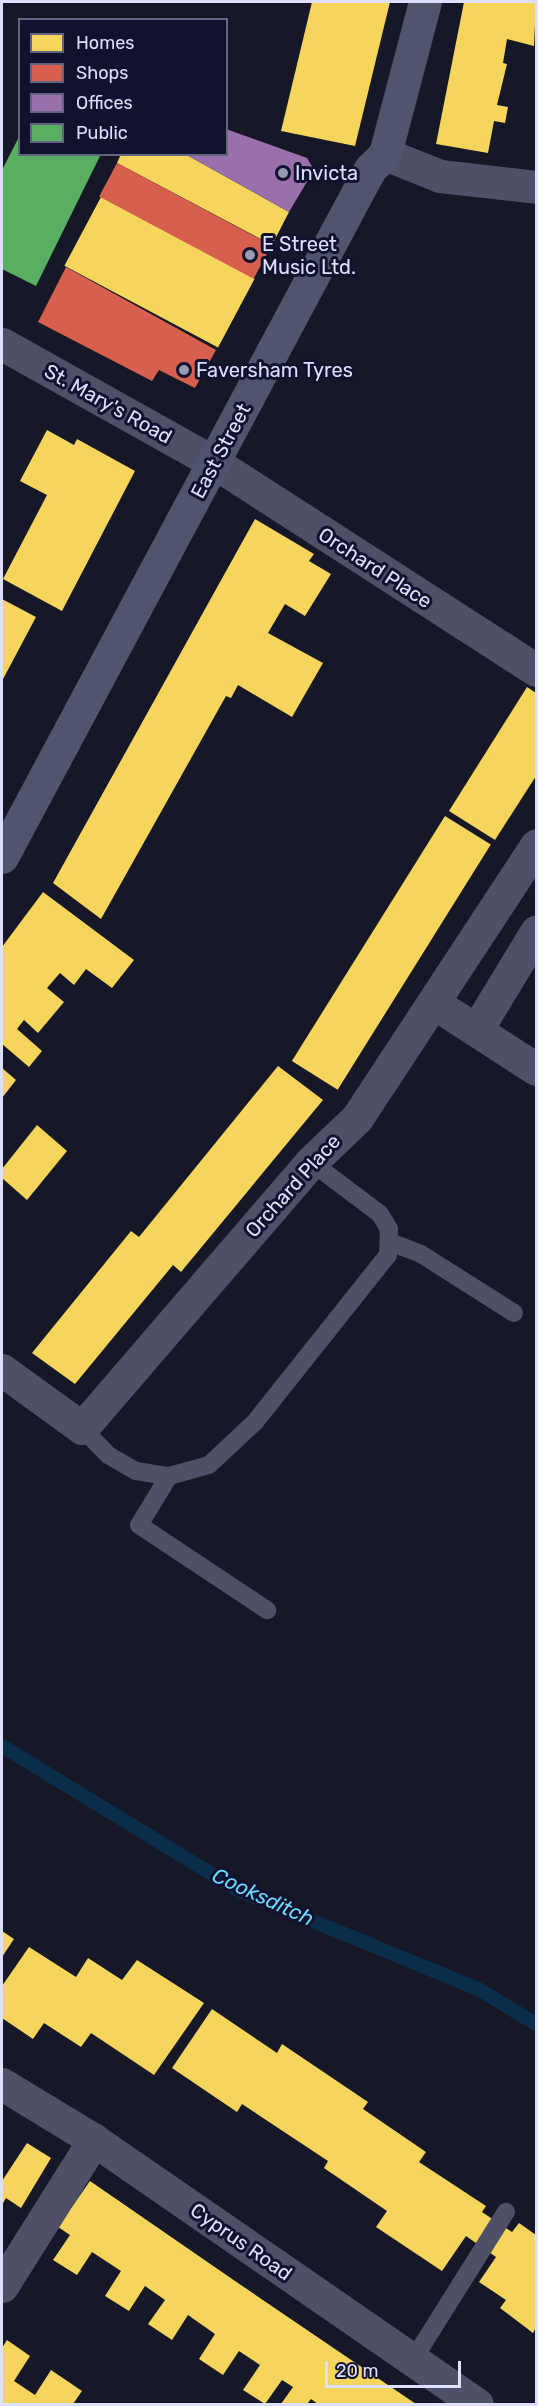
<!DOCTYPE html>
<html>
<head>
<meta charset="utf-8">
<style>
  body { margin:0 }
  #map { position:relative; width:538px; height:2406px; overflow:hidden; background:#171827; font-family:Rubik,sans-serif }
  div>[style] { position:absolute }
  .homes>* { inset:0; background:#f6d55c; transform-origin:0 0 }
  .shops>* { inset:0; background:#d6604d; transform-origin:0 0 }
  .offices>* { inset:0; background:#9970ab }
  .public>* { inset:0; background:#5aae61 }
  .stream>* { height:14px; margin:-7px; padding:0 7px; transform-origin:7px; border-radius:7px; background:#0b2e4a }
  .service>* { height:18px; margin:-9px; padding:0 9px; transform-origin:9px; border-radius:9px; background:#4d5067 }
  .minor>* { height:33px; margin:-16.5px; padding:0 16.5px; transform-origin:16.5px; border-radius:16.5px; background:#4d5067 }
  .secondary>* { height:33px; margin:-16.5px; padding:0 16.5px; transform-origin:16.5px; border-radius:16.5px; background:#50546d }
  .dots>* { width:16px; height:16px; translate:-50% -50%; box-sizing:border-box; border:3px solid #11122d; border-radius:50% }
  span { translate:-50% -50%; white-space:nowrap; text-align:center; line-height:1.15; -webkit-text-stroke:6px #11122d; paint-order:stroke }
  .poi-label { font-size:20px; color:#dde0ff }
  .left { translate:0 -50%; text-align:left }
  .street-label { font-size:20px; color:#dde0ff }
  .water-label { font-size:21px; color:#6bd9ff; font-style:italic }
  .frame { position:absolute; inset:0; border:3px solid #dde0ff; pointer-events:none }
  .legend { position:absolute; left:18px; top:18px; width:210px; height:138px; box-sizing:border-box; background:#11122d; border:2px solid #636481; margin:0; padding:8px 10px; list-style:none; font-size:18px; color:#dde0ff }
  .legend li { display:flex; align-items:center; gap:12px; height:30px }
  .legend b { width:30px; border:2px solid #636481 }
  .scale { position:absolute; left:325px; top:2361px; width:136px; height:27px; box-sizing:border-box; border:3px solid #dde0ff; border-top:0; padding-left:8px; font-size:18px; line-height:21px; white-space:nowrap; color:#dde0ff; -webkit-text-stroke:4px #11122d; paint-order:stroke }
</style>
</head>
<body>
<div id="map">
  <div class="homes">
    <div style="clip-path:polygon(312px 2px,390px 2px,355px 146px,281px 131px)"></div>
    <div style="clip-path:polygon(464px 2px,536px 2px,534px 46px,507px 39px,503px 63px,507px 64px,497px 105px,508px 107px,505px 123px,494px 121px,488px 153px,436px 144px)"></div>
    <div style="clip-path:polygon(121px 154px,185px 154px,289px 212px,272px 245px,117px 163px)"></div>
    <div style="left:101px;top:197px;width:174px;height:78px;rotate:28deg"></div>
    <div style="clip-path:polygon(47px 430px,74px 445px,77px 439px,135px 471px,62px 611px,3px 579px,47px 495px,20px 481px)"></div>
    <div style="clip-path:polygon(255px 519px,314px 554px,309px 561px,331px 574px,305px 616px,285px 604px,268px 633px,323px 663px,292px 717px,238px 685px,231px 698px,226px 696px,101px 919px,53px 883px)"></div>
    <div style="clip-path:polygon(2px 599px,36px 617px,2px 681px)"></div>
    <div style="clip-path:polygon(527px 687px,536px 693px,536px 776px,495px 840px,449px 811px)"></div>
    <div style="left:445px;top:816px;width:54px;height:289px;rotate:32deg"></div>
    <div style="clip-path:polygon(43px 892px,134px 960px,112px 988px,86px 969px,74px 985px,60px 973px,47px 988px,64px 1002px,38px 1033px,24px 1020px,17px 1029px,42px 1051px,29px 1067px,2px 1044px,2px 947px)"></div>
    <div style="clip-path:polygon(278px 1066px,323px 1100px,181px 1272px,173px 1265px,75px 1384px,32px 1353px,131px 1231px,139px 1237px)"></div>
    <div style="clip-path:polygon(2px 1068px,16px 1080px,2px 1098px)"></div>
    <div style="clip-path:polygon(37px 1125px,67px 1151px,27px 1200px,2px 1178px,2px 1169px)"></div>
    <div style="clip-path:polygon(2px 1931px,14px 1939px,2px 1957px)"></div>
    <div style="clip-path:polygon(29px 1947px,76px 1977px,88px 1958px,122px 1980px,137px 1960px,204px 2003px,154px 2075px,91px 2033px,81px 2047px,44px 2023px,33px 2039px,2px 2018px,2px 1986px)"></div>
    <div style="clip-path:polygon(212px 2009px,277px 2053px,282px 2044px,368px 2102px,363px 2109px,426px 2152px,419px 2162px,486px 2206px,482px 2212px,512px 2232px,519px 2223px,536px 2235px,536px 2327px,533px 2333px,500px 2308px,506px 2300px,479px 2282px,496px 2257px,466px 2236px,442px 2271px,376px 2227px,387px 2211px,324px 2168px,328px 2161px,242px 2104px,237px 2112px,172px 2068px)"></div>
    <div style="clip-path:polygon(27px 2143px,51px 2158px,21px 2208px,6px 2198px,2px 2205px,2px 2181px)"></div>
    <div style="clip-path:polygon(90px 2181px,235px 2281px,416px 2404px,318px 2404px,311px 2399px,307px 2404px,281px 2404px,293px 2387px,282px 2380px,265px 2404px,243px 2390px,260px 2365px,239px 2351px,223px 2375px,199px 2359px,215px 2334px,188px 2315px,172px 2340px,148px 2324px,165px 2300px,145px 2286px,129px 2311px,105px 2296px,121px 2271px,92px 2252px,77px 2275px,53px 2260px,70px 2235px,58px 2227px)"></div>
    <div style="clip-path:polygon(7px 2340px,30px 2356px,14px 2381px,35px 2395px,51px 2370px,82px 2391px,73px 2404px,2px 2404px,2px 2348px)"></div>
  </div>
  <div class="shops">
    <div style="left:117px;top:163px;width:175px;height:38px;rotate:28deg"></div>
    <div style="clip-path:polygon(66px 267px,216px 350px,195px 388px,159px 370px,152px 381px,38px 322px)"></div>
  </div>
  <div class="offices">
    <div style="clip-path:polygon(226px 129px,307px 158px,314px 170px,289px 212px,185px 154px,226px 154px)"></div>
  </div>
  <div class="public">
    <div style="clip-path:polygon(20px 135px,20px 154px,101px 154px,36px 286px,2px 269px,2px 170px)"></div>
  </div>
  <div class="stream">
    <div style="left:2px;top:1746px;width:279px;rotate:31.4deg"></div>
    <div style="left:240px;top:1891px;width:260px;rotate:22.4deg"></div>
    <div style="left:480px;top:1990px;width:66px;rotate:31.3deg"></div>
  </div>
  <div class="service">
    <div style="left:390px;top:1242px;width:33px;rotate:21deg"></div>
    <div style="left:421px;top:1254px;width:110px;rotate:32.4deg"></div>
    <div style="left:82px;top:1428px;width:37px;rotate:46deg"></div>
    <div style="left:108px;top:1455px;width:32px;rotate:30deg"></div>
    <div style="left:136px;top:1471px;width:33px;rotate:9deg"></div>
    <div style="left:169px;top:1476px;width:41px;rotate:-15.4deg"></div>
    <div style="left:209px;top:1465px;width:63px;rotate:-43.1deg"></div>
    <div style="left:255px;top:1422px;width:213px;rotate:-51.5deg"></div>
    <div style="left:388px;top:1255px;width:26px;rotate:-88deg"></div>
    <div style="left:389px;top:1229px;width:17px;rotate:-121deg"></div>
    <div style="left:380px;top:1214px;width:86px;rotate:-143deg"></div>
    <div style="left:169px;top:1476px;width:57px;rotate:121.5deg"></div>
    <div style="left:139px;top:1525px;width:154px;rotate:33.6deg"></div>
    <div style="left:413px;top:2360px;width:175px;rotate:-57.9deg"></div>
  </div>
  <div class="minor">
    <div style="left:385px;top:154px;width:59px;rotate:21.8deg"></div>
    <div style="left:440px;top:176px;width:97px;rotate:6.5deg"></div>
    <div style="left:2px;top:344px;width:244px;rotate:29.2deg"></div>
    <div style="left:215px;top:463px;width:382px;rotate:32.8deg"></div>
    <div style="left:434px;top:1003px;width:121px;rotate:32.9deg"></div>
    <div style="left:477px;top:1029px;width:114px;rotate:-58.7deg"></div>
    <div style="left:2px;top:1370px;width:99px;rotate:35.9deg"></div>
    <div style="left:82px;top:1428px;width:351px;rotate:-49.3deg"></div>
    <div style="left:311px;top:1162px;width:64px;rotate:-43.7deg"></div>
    <div style="left:357px;top:1118px;width:326px;rotate:-56.7deg"></div>
    <div style="left:2px;top:2084px;width:108px;rotate:31.3deg"></div>
    <div style="left:94px;top:2140px;width:465px;rotate:34.6deg"></div>
    <div style="left:2px;top:2286px;width:173px;rotate:-57.8deg"></div>
  </div>
  <div class="secondary">
    <div style="left:2px;top:857px;width:780px;rotate:-61.86deg"></div>
    <div style="left:370px;top:169px;width:21px;rotate:-45deg"></div>
    <div style="left:385px;top:154px;width:157px;rotate:-75.3deg"></div>
  </div>
  <div class="dots">
    <div style="left:283px;top:173px;background:#989ab3"></div>
    <div style="left:250px;top:255px;background:#989ab3"></div>
    <div style="left:184px;top:370px;background:#989ab3"></div>
  </div>
  <div class="poi-label">
    <span class="left" style="left:295px;top:173px">Invicta</span>
    <span class="left" style="left:262px;top:256px">E Street<br>Music Ltd.</span>
    <span class="left" style="left:196px;top:370px">Faversham Tyres</span>
  </div>
  <div class="street-label">
    <span style="left:108px;top:404px;rotate:29deg">St. Mary's Road</span>
    <span style="left:221px;top:451px;rotate:-62deg">East Street</span>
    <span style="left:375px;top:568px;rotate:33deg">Orchard Place</span>
    <span style="left:293px;top:1186px;rotate:-48deg">Orchard Place</span>
    <span style="left:241px;top:2242px;rotate:35deg">Cyprus Road</span>
  </div>
  <div class="water-label">
    <span style="left:263px;top:1897px;rotate:25deg">Cooksditch</span>
  </div>
  <div class="frame"></div>
  <ul class="legend">
  <li><b style="height:16px;background:#f6d55c"></b>Homes</li>
  <li><b style="height:16px;background:#d6604d"></b>Shops</li>
  <li><b style="height:16px;background:#9970ab"></b>Offices</li>
  <li><b style="height:16px;background:#5aae61"></b>Public</li>
  </ul>
  <div class="scale">20 m</div>
</div>
</body>
</html>
